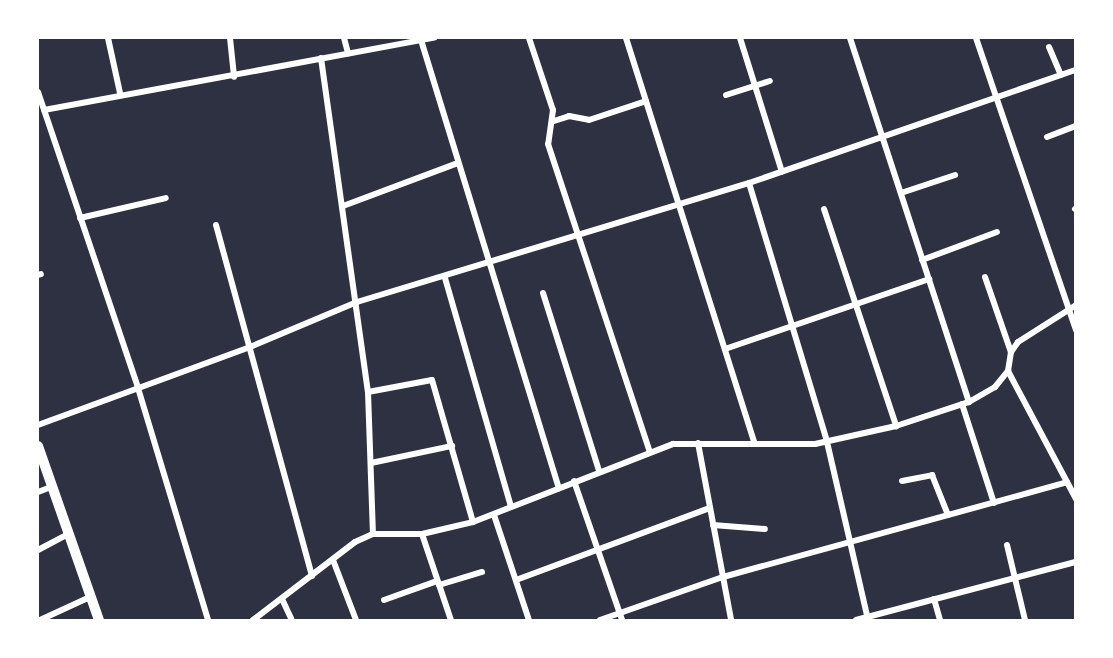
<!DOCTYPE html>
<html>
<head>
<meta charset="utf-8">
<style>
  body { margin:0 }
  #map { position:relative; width:1113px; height:658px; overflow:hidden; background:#2d3142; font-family:Ubuntu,sans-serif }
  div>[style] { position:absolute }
  .minor>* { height:6px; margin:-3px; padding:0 3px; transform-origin:3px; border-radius:3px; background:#fff }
  .tertiary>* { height:10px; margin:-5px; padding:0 5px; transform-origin:5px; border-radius:5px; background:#fff }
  span { translate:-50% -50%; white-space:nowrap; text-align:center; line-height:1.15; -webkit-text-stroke:5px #fff; paint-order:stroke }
  .frame { position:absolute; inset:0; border:39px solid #fff; pointer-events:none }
</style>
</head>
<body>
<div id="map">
  <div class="minor">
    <div style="left:108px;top:38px;width:56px;rotate:77.7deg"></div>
    <div style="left:230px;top:38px;width:39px;rotate:84deg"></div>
    <div style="left:344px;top:38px;width:16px;rotate:75deg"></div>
    <div style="left:529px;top:38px;width:76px;rotate:71.6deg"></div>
    <div style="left:553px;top:110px;width:34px;rotate:98deg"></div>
    <div style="left:548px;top:144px;width:324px;rotate:71.7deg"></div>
    <div style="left:626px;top:38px;width:424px;rotate:72.4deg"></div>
    <div style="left:740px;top:38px;width:140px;rotate:72.6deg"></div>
    <div style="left:850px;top:38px;width:383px;rotate:71.9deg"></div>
    <div style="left:976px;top:38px;width:309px;rotate:71.1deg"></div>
    <div style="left:421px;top:40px;width:469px;rotate:72.9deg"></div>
    <div style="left:1049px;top:47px;width:30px;rotate:67deg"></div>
    <div style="left:321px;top:58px;width:337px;rotate:82deg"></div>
    <div style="left:368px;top:392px;width:142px;rotate:88deg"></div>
    <div style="left:38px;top:92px;width:312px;rotate:71.3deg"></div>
    <div style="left:138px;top:388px;width:242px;rotate:73.2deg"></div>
    <div style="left:726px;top:95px;width:46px;rotate:-17.7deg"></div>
    <div style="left:44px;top:110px;width:397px;rotate:-10.5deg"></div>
    <div style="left:554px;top:121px;width:16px;rotate:-18deg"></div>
    <div style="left:569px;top:116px;width:20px;rotate:11deg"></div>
    <div style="left:589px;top:120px;width:60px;rotate:-18.4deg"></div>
    <div style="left:1047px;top:137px;width:31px;rotate:-21deg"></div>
    <div style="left:749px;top:183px;width:270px;rotate:73.2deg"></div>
    <div style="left:827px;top:442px;width:183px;rotate:77deg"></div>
    <div style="left:901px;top:193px;width:57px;rotate:-18.4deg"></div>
    <div style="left:343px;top:206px;width:123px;rotate:-20.5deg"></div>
    <div style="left:824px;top:209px;width:229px;rotate:71.6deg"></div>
    <div style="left:1075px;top:209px;width:1px;rotate:-45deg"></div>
    <div style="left:80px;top:218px;width:88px;rotate:-13.1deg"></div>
    <div style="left:216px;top:225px;width:364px;rotate:74.7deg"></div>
    <div style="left:922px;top:260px;width:80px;rotate:-20.5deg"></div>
    <div style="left:38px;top:275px;width:3px;rotate:-18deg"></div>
    <div style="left:985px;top:277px;width:79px;rotate:70.9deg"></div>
    <div style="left:445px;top:278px;width:238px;rotate:73.9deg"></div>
    <div style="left:543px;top:293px;width:187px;rotate:72.5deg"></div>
    <div style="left:725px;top:349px;width:216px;rotate:-18.9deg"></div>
    <div style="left:1008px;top:371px;width:145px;rotate:62deg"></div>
    <div style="left:368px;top:392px;width:65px;rotate:-10.6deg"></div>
    <div style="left:432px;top:380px;width:148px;rotate:73.9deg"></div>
    <div style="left:962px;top:404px;width:104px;rotate:72.1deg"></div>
    <div style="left:38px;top:425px;width:226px;rotate:-20.2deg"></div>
    <div style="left:250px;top:347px;width:116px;rotate:-22.8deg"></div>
    <div style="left:357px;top:302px;width:410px;rotate:-16.9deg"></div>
    <div style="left:749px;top:183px;width:346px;rotate:-19.1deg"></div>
    <div style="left:698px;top:443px;width:180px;rotate:79.4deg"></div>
    <div style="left:371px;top:463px;width:83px;rotate:-11.9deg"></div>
    <div style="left:574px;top:481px;width:147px;rotate:70.9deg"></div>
    <div style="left:902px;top:481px;width:31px;rotate:-11deg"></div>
    <div style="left:932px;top:475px;width:43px;rotate:68.2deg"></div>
    <div style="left:38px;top:492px;width:14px;rotate:-21deg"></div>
    <div style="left:494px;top:515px;width:111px;rotate:71.6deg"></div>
    <div style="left:713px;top:525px;width:52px;rotate:4.4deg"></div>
    <div style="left:422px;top:534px;width:91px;rotate:71.4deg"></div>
    <div style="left:1007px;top:545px;width:77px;rotate:76.5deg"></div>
    <div style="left:38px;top:550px;width:34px;rotate:-28deg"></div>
    <div style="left:333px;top:560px;width:64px;rotate:69deg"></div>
    <div style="left:516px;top:580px;width:207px;rotate:-20.4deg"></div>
    <div style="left:439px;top:585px;width:45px;rotate:-16.8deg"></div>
    <div style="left:282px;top:599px;width:23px;rotate:65deg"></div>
    <div style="left:934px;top:599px;width:22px;rotate:74deg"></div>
    <div style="left:384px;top:600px;width:56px;rotate:-19.7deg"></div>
    <div style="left:40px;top:620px;width:55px;rotate:-24.7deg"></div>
    <div style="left:253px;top:620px;width:128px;rotate:-37.4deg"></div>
    <div style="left:355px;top:542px;width:20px;rotate:-24deg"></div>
    <div style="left:373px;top:534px;width:49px"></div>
    <div style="left:422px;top:534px;width:52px;rotate:-13.2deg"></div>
    <div style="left:473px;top:522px;width:215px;rotate:-21.3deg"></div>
    <div style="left:673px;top:444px;width:142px"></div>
    <div style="left:815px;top:444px;width:83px;rotate:-12.5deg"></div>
    <div style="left:896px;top:426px;width:77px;rotate:-18.2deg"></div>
    <div style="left:969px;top:402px;width:30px;rotate:-30deg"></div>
    <div style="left:995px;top:387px;width:21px;rotate:-51deg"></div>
    <div style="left:1008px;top:371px;width:19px;rotate:-81deg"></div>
    <div style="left:1011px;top:352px;width:12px;rotate:-55deg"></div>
    <div style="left:1018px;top:342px;width:69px;rotate:-32.5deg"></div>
    <div style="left:600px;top:620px;width:130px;rotate:-19.3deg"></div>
    <div style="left:723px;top:577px;width:357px;rotate:-15.4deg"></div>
    <div style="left:856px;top:620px;width:228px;rotate:-14.8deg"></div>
  </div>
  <div class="tertiary">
    <div style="left:38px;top:446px;width:184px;rotate:70.7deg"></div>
  </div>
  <div class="frame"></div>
</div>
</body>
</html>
